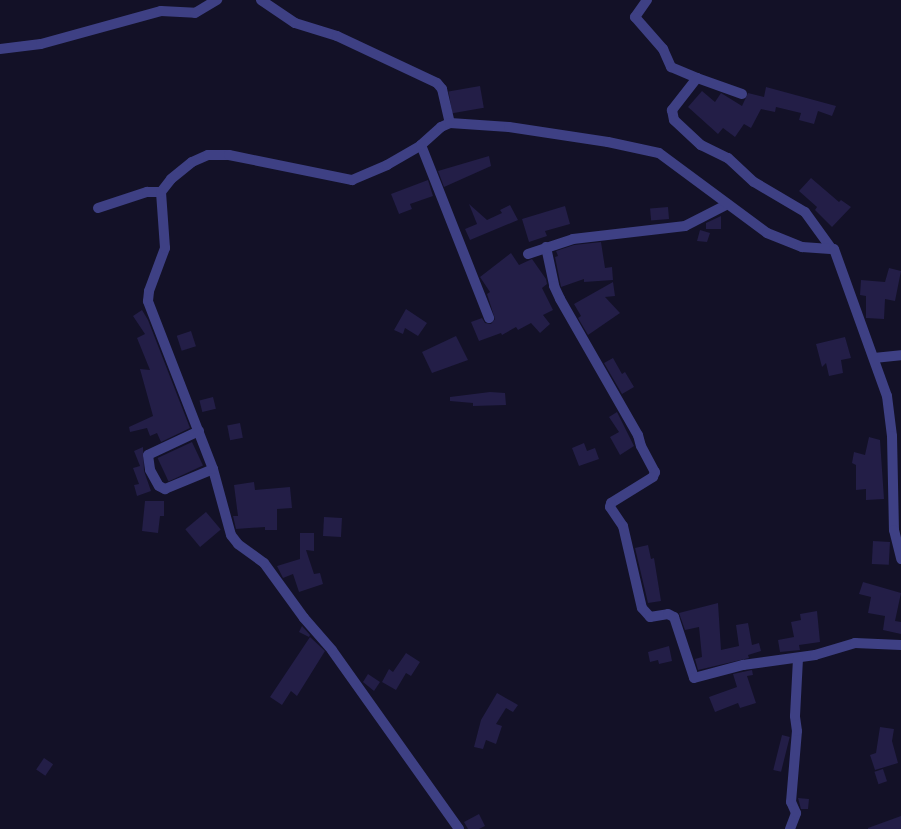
<!DOCTYPE html>
<html>
<head>
<meta charset="utf-8">
<style>
  body { margin:0 }
  #map { position:relative; width:901px; height:829px; overflow:hidden; background:#131127; font-family:"DM Sans",sans-serif }
  div>[style] { position:absolute }
  .building>* { inset:0; background:#231e47; transform-origin:0 0 }
  .minor>* { height:10px; margin:-5px; padding:0 5px; transform-origin:5px; border-radius:5px; background:#3e4084 }
  span { translate:-50% -50%; white-space:nowrap; text-align:center; line-height:1.15; -webkit-text-stroke:3.5px #131127; paint-order:stroke }
</style>
</head>
<body>
<div id="map">
  <div class="building">
    <div style="left:480px;top:86px;width:22px;height:32px;rotate:80deg"></div>
    <div style="clip-path:polygon(766px 87px,836px 106px,832px 116px,818px 111px,814px 124px,799px 120px,801px 113px,776px 107px,775px 112px,761px 109px,751px 128px,744px 124px,735px 137px,723px 128px,718px 134px,688px 107px,702px 91px,715px 102px,721px 93px,742px 106px,748px 93px,764px 97px)"></div>
    <div style="clip-path:polygon(489px 156px,491px 166px,444px 187px,438px 171px)"></div>
    <div style="clip-path:polygon(811px 178px,839px 202px,841px 200px,851px 207px,832px 227px,815px 210px,817px 207px,799px 191px)"></div>
    <div style="clip-path:polygon(428px 180px,433px 196px,410px 204px,412px 209px,399px 214px,391px 194px)"></div>
    <div style="clip-path:polygon(469px 204px,487px 220px,502px 213px,500px 210px,510px 205px,518px 220px,470px 240px,465px 229px,477px 224px)"></div>
    <div style="clip-path:polygon(565px 206px,570px 224px,545px 231px,547px 236px,529px 242px,522px 219px)"></div>
    <div style="left:668px;top:207px;width:12px;height:18px;rotate:85deg"></div>
    <div style="clip-path:polygon(721px 216px,721px 229px,706px 229px,706px 223px)"></div>
    <div style="clip-path:polygon(700px 230px,710px 233px,707px 242px,697px 241px)"></div>
    <div style="clip-path:polygon(601px 242px,605px 268px,612px 267px,613px 280px,584px 282px,584px 279px,561px 287px,555px 257px,558px 256px,556px 251px,574px 245px)"></div>
    <div style="clip-path:polygon(511px 253px,519px 265px,532px 259px,546px 279px,547px 284px,542px 288px,553px 310px,543px 315px,550px 324px,540px 333px,531px 323px,518px 330px,516px 327px,502px 335px,501px 333px,479px 341px,471px 322px,482px 318px,485px 323px,491px 324px,495px 319px,487px 294px,490px 292px,480px 277px)"></div>
    <div style="clip-path:polygon(889px 268px,901px 271px,895px 301px,885px 299px,884px 319px,866px 318px,866px 296px,860px 295px,861px 280px,885px 282px)"></div>
    <div style="clip-path:polygon(613px 282px,615px 296px,605px 297px,620px 313px,588px 335px,578px 318px,581px 316px,574px 304px)"></div>
    <div style="clip-path:polygon(406px 309px,427px 323px,418px 336px,405px 328px,403px 334px,394px 330px)"></div>
    <div style="clip-path:polygon(142px 310px,148px 320px,190px 428px,161px 442px,157px 433px,150px 436px,147px 428px,130px 432px,129px 427px,153px 416px,140px 369px,150px 370px,137px 338px,145px 334px,133px 316px)"></div>
    <div style="left:191px;top:331px;width:16px;height:15px;rotate:72deg"></div>
    <div style="clip-path:polygon(456px 336px,468px 360px,432px 373px,422px 352px)"></div>
    <div style="clip-path:polygon(845px 337px,851px 358px,841px 360px,843px 373px,829px 376px,826px 363px,822px 367px,816px 344px)"></div>
    <div style="clip-path:polygon(613px 358px,622px 374px,625px 372px,634px 387px,622px 394px,604px 363px)"></div>
    <div style="clip-path:polygon(490px 392px,505px 393px,506px 405px,473px 406px,473px 403px,450px 401px,450px 397px)"></div>
    <div style="left:213px;top:397px;width:12px;height:14px;rotate:76deg"></div>
    <div style="clip-path:polygon(617px 412px,634px 446px,620px 455px,610px 437px,619px 432px,609px 417px)"></div>
    <div style="left:240px;top:423px;width:15px;height:13px;rotate:79deg"></div>
    <div style="clip-path:polygon(869px 437px,880px 440px,884px 499px,866px 500px,866px 489px,856px 490px,856px 465px,852px 463px,854px 452px,865px 455px)"></div>
    <div style="left:192px;top:442px;width:26px;height:38px;rotate:65deg"></div>
    <div style="clip-path:polygon(584px 443px,587px 451px,595px 448px,599px 459px,579px 466px,572px 448px)"></div>
    <div style="clip-path:polygon(143px 447px,144px 471px,151px 491px,137px 496px,134px 485px,139px 484px,133px 468px,140px 466px,134px 451px)"></div>
    <div style="clip-path:polygon(254px 482px,255px 490px,290px 487px,292px 508px,277px 509px,277px 530px,265px 530px,265px 527px,236px 529px,233px 516px,238px 516px,234px 485px)"></div>
    <div style="clip-path:polygon(145px 501px,164px 501px,164px 516px,160px 516px,158px 533px,142px 531px)"></div>
    <div style="left:206px;top:512px;width:23px;height:27px;rotate:50deg"></div>
    <div style="left:324px;top:517px;width:18px;height:19px;rotate:3deg"></div>
    <div style="clip-path:polygon(300px 533px,314px 533px,314px 551px,306px 550px,314px 574px,320px 573px,323px 584px,299px 592px,293px 574px,283px 578px,277px 566px,300px 559px)"></div>
    <div style="left:873px;top:541px;width:17px;height:23px;rotate:3deg"></div>
    <div style="clip-path:polygon(648px 545px,651px 559px,654px 558px,661px 601px,648px 603px,635px 548px)"></div>
    <div style="clip-path:polygon(863px 582px,901px 593px,895px 621px,901px 622px,901px 634px,883px 630px,885px 616px,868px 613px,871px 597px,859px 594px)"></div>
    <div style="clip-path:polygon(718px 603px,721px 650px,739px 646px,736px 625px,748px 623px,752px 645px,759px 643px,761px 651px,748px 655px,749px 658px,698px 670px,695px 659px,702px 657px,699px 627px,685px 630px,679px 613px)"></div>
    <div style="clip-path:polygon(817px 611px,820px 642px,799px 645px,800px 650px,780px 652px,778px 640px,794px 637px,791px 622px,801px 620px,800px 614px)"></div>
    <div style="clip-path:polygon(302px 626px,310px 635px,309px 637px,299px 632px)"></div>
    <div style="clip-path:polygon(310px 637px,325px 651px,297px 696px,291px 691px,282px 705px,270px 697px)"></div>
    <div style="clip-path:polygon(669px 646px,672px 661px,659px 664px,658px 660px,650px 662px,648px 652px)"></div>
    <div style="clip-path:polygon(406px 653px,420px 662px,411px 676px,406px 673px,396px 690px,382px 682px,389px 669px,393px 672px)"></div>
    <div style="clip-path:polygon(752px 670px,753px 675px,747px 676px,756px 703px,740px 708px,738px 703px,715px 712px,709px 697px,737px 687px,733px 674px)"></div>
    <div style="clip-path:polygon(368px 674px,380px 682px,374px 691px,363px 682px)"></div>
    <div style="clip-path:polygon(497px 693px,518px 705px,513px 712px,506px 708px,496px 724px,502px 726px,496px 744px,486px 740px,483px 749px,474px 747px,481px 720px)"></div>
    <div style="clip-path:polygon(880px 727px,894px 729px,892px 741px,898px 763px,875px 770px,870px 755px,876px 753px)"></div>
    <div style="left:782px;top:735px;width:8px;height:36px;rotate:14deg"></div>
    <div style="left:44px;top:758px;width:11px;height:14px;rotate:34deg"></div>
    <div style="left:883px;top:769px;width:13px;height:9px;rotate:72deg"></div>
    <div style="clip-path:polygon(798px 798px,809px 799px,808px 809px,801px 809px)"></div>
    <div style="clip-path:polygon(479px 814px,485px 826px,479px 829px,468px 829px,464px 822px)"></div>
    <div style="clip-path:polygon(901px 816px,901px 829px,868px 829px,868px 828px)"></div>
  </div>
  <div class="minor">
    <div style="left:261px;top:0;width:41px;rotate:34.1deg"></div>
    <div style="left:295px;top:23px;width:44px;rotate:17.2deg"></div>
    <div style="left:337px;top:36px;width:110px;rotate:25.2deg"></div>
    <div style="left:437px;top:83px;width:8px;rotate:50deg"></div>
    <div style="left:442px;top:89px;width:35px;rotate:77deg"></div>
    <div style="left:647px;top:0;width:21px;rotate:125deg"></div>
    <div style="left:635px;top:17px;width:43px;rotate:48.8deg"></div>
    <div style="left:663px;top:49px;width:20px;rotate:66deg"></div>
    <div style="left:671px;top:67px;width:28px;rotate:23deg"></div>
    <div style="left:0;top:49px;width:41px;rotate:-7deg"></div>
    <div style="left:41px;top:44px;width:124px;rotate:-15.4deg"></div>
    <div style="left:161px;top:11px;width:34px;rotate:3deg"></div>
    <div style="left:195px;top:13px;width:26px;rotate:-31deg"></div>
    <div style="left:742px;top:94px;width:48px;rotate:-160.4deg"></div>
    <div style="left:697px;top:78px;width:41px;rotate:128deg"></div>
    <div style="left:672px;top:110px;width:10px;rotate:79deg"></div>
    <div style="left:674px;top:120px;width:37px;rotate:43deg"></div>
    <div style="left:701px;top:145px;width:30px;rotate:26deg"></div>
    <div style="left:728px;top:158px;width:35px;rotate:43deg"></div>
    <div style="left:754px;top:182px;width:59px;rotate:30.5deg"></div>
    <div style="left:805px;top:212px;width:44px;rotate:54.2deg"></div>
    <div style="left:421px;top:145px;width:186px;rotate:68.5deg"></div>
    <div style="left:98px;top:208px;width:52px;rotate:-18.1deg"></div>
    <div style="left:147px;top:192px;width:14px"></div>
    <div style="left:546px;top:247px;width:40px;rotate:78deg"></div>
    <div style="left:554px;top:286px;width:14px;rotate:65deg"></div>
    <div style="left:560px;top:299px;width:157px;rotate:60.2deg"></div>
    <div style="left:638px;top:435px;width:11px;rotate:75deg"></div>
    <div style="left:641px;top:446px;width:30px;rotate:62deg"></div>
    <div style="left:655px;top:472px;width:5px;rotate:112deg"></div>
    <div style="left:653px;top:477px;width:49px;rotate:148.2deg"></div>
    <div style="left:611px;top:503px;width:4px;rotate:104deg"></div>
    <div style="left:610px;top:507px;width:23px;rotate:56deg"></div>
    <div style="left:623px;top:526px;width:84px;rotate:77deg"></div>
    <div style="left:642px;top:608px;width:12px;rotate:48deg"></div>
    <div style="left:650px;top:617px;width:18px;rotate:-9deg"></div>
    <div style="left:668px;top:614px;width:7px;rotate:27deg"></div>
    <div style="left:674px;top:617px;width:64px;rotate:71.8deg"></div>
    <div style="left:694px;top:678px;width:51px;rotate:-14.9deg"></div>
    <div style="left:743px;top:665px;width:73px;rotate:-7.9deg"></div>
    <div style="left:815px;top:655px;width:42px;rotate:-16.7deg"></div>
    <div style="left:855px;top:643px;width:46px;rotate:2.5deg"></div>
    <div style="left:528px;top:254px;width:47px;rotate:-18.4deg"></div>
    <div style="left:573px;top:239px;width:113px;rotate:-6.6deg"></div>
    <div style="left:685px;top:226px;width:48px;rotate:-27.1deg"></div>
    <div style="left:874px;top:358px;width:27px;rotate:-6deg"></div>
    <div style="left:199px;top:431px;width:56px;rotate:154.8deg"></div>
    <div style="left:148px;top:455px;width:15px;rotate:82deg"></div>
    <div style="left:150px;top:470px;width:18px;rotate:61deg"></div>
    <div style="left:159px;top:486px;width:7px;rotate:27deg"></div>
    <div style="left:165px;top:489px;width:52px;rotate:-22.6deg"></div>
    <div style="left:459px;top:829px;width:219px;rotate:-125.4deg"></div>
    <div style="left:332px;top:650px;width:43px;rotate:-131.2deg"></div>
    <div style="left:304px;top:618px;width:68px;rotate:-126deg"></div>
    <div style="left:264px;top:563px;width:32px;rotate:-144deg"></div>
    <div style="left:238px;top:544px;width:11px;rotate:-128deg"></div>
    <div style="left:231px;top:535px;width:68px;rotate:-105.3deg"></div>
    <div style="left:213px;top:469px;width:180px;rotate:-111.2deg"></div>
    <div style="left:148px;top:301px;width:10px;rotate:-84deg"></div>
    <div style="left:149px;top:291px;width:46px;rotate:-69.6deg"></div>
    <div style="left:165px;top:248px;width:56px;rotate:-94.1deg"></div>
    <div style="left:161px;top:192px;width:16px;rotate:-52deg"></div>
    <div style="left:171px;top:179px;width:27px;rotate:-39deg"></div>
    <div style="left:192px;top:162px;width:17px;rotate:-24deg"></div>
    <div style="left:208px;top:155px;width:21px"></div>
    <div style="left:229px;top:155px;width:126px;rotate:11.5deg"></div>
    <div style="left:352px;top:180px;width:38px;rotate:-23deg"></div>
    <div style="left:387px;top:165px;width:39px;rotate:-30deg"></div>
    <div style="left:421px;top:145px;width:27px;rotate:-42deg"></div>
    <div style="left:441px;top:127px;width:10px;rotate:-24deg"></div>
    <div style="left:450px;top:123px;width:59px;rotate:3.9deg"></div>
    <div style="left:509px;top:127px;width:100px;rotate:8.6deg"></div>
    <div style="left:608px;top:142px;width:52px;rotate:12.2deg"></div>
    <div style="left:659px;top:153px;width:134px;rotate:36.5deg"></div>
    <div style="left:767px;top:233px;width:38px;rotate:22deg"></div>
    <div style="left:802px;top:247px;width:32px;rotate:4deg"></div>
    <div style="left:834px;top:249px;width:156px;rotate:70.2deg"></div>
    <div style="left:887px;top:396px;width:40px;rotate:82.9deg"></div>
    <div style="left:892px;top:436px;width:94px;rotate:88.8deg"></div>
    <div style="left:894px;top:530px;width:30px;rotate:76deg"></div>
    <div style="left:790px;top:829px;width:17px;rotate:-69deg"></div>
    <div style="left:796px;top:813px;width:12px;rotate:-114deg"></div>
    <div style="left:791px;top:802px;width:71px;rotate:-85.2deg"></div>
    <div style="left:797px;top:731px;width:15px;rotate:-98deg"></div>
    <div style="left:795px;top:716px;width:58px;rotate:-87deg"></div>
  </div>
</div>
</body>
</html>
